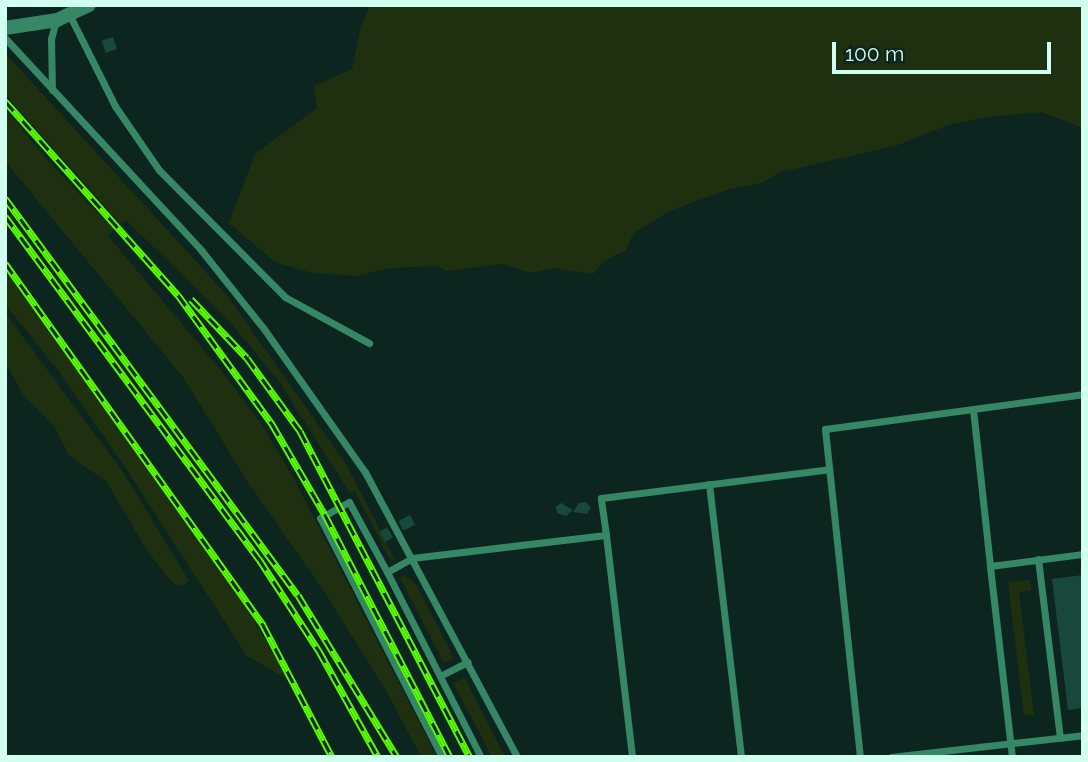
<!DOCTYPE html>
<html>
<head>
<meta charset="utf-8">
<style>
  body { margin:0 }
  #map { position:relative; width:1088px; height:762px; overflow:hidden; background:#0d251f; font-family:Raleway,sans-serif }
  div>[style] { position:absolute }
  .green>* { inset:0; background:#1f3010 }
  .building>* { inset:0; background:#18473c; transform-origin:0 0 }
  .lane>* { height:7px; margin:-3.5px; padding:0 3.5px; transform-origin:3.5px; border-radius:3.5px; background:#358765 }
  .street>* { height:14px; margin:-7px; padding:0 7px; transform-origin:7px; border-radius:7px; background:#358765 }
  .rail>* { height:7px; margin-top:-3.5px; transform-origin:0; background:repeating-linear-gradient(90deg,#0d251f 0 13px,#58fc00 0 26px); box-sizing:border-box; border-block:2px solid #58fc00 }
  span { translate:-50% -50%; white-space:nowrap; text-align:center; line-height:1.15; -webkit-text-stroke:5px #0d251f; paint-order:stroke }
  .frame { position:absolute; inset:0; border:7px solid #d1fff0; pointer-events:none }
  .scale { position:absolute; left:832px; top:42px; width:219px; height:32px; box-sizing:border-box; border:4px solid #d1fff0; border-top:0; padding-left:9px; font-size:21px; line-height:24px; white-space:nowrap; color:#d1fff0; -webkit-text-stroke:5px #0d251f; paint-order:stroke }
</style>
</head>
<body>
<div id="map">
  <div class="green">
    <div style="clip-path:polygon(370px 5px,1083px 5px,1083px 128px,1042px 112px,988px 117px,948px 125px,898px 145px,781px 172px,761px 183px,730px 189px,669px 211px,633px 234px,626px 250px,604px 261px,593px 274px,553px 268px,532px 273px,501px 264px,448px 271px,437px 266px,390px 268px,356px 276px,312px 273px,275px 262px,229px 223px,255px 154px,317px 108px,314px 86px,352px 69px,361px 26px)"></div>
    <div style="clip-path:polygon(5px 53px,226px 294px,346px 464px,395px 559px,390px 560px,355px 491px,350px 493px,278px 380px,230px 322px,126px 220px,121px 224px,5px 94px)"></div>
    <div style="clip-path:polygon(5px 109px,48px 161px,114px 230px,108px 236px,224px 374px,264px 428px,293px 477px,437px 757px,421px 757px,388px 694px,322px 588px,249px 484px,183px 377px,5px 161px)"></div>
    <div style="clip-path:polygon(5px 270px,240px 597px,290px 681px,247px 656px,125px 467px,60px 373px,5px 304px)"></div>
    <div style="clip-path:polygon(5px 313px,121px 469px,189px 581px,186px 584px,177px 586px,167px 577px,146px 549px,106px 481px,69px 456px,54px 426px,22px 393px,5px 362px)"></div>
    <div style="clip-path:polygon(405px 575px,416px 584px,454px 658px,444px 663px,400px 578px)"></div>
    <div style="clip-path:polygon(1030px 580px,1031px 590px,1019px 592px,1034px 714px,1024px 716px,1008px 582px)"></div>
    <div style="clip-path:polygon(465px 678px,505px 757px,492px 757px,453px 683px)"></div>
  </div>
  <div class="building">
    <div style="left:113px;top:37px;width:13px;height:12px;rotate:72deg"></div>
    <div style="clip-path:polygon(586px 502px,591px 508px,587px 514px,573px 512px,579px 503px)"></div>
    <div style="clip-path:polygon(561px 503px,573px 510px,566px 516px,557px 513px,556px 507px)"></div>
    <div style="left:410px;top:515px;width:11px;height:13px;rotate:63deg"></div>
    <div style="left:387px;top:527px;width:12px;height:9px;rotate:59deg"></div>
    <div style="clip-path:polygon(1083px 575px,1083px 708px,1068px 710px,1052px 579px)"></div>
  </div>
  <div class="lane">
    <div style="left:69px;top:14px;width:103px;rotate:63.4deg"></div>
    <div style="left:115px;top:106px;width:78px;rotate:55.5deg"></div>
    <div style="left:159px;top:170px;width:179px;rotate:45.2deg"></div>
    <div style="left:285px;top:297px;width:96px;rotate:28.7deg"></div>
    <div style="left:5px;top:38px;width:289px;rotate:47.2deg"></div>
    <div style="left:201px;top:250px;width:101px;rotate:51.4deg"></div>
    <div style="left:264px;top:329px;width:175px;rotate:54.8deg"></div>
    <div style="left:365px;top:472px;width:323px;rotate:61.9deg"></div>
    <div style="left:52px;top:90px;width:51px;rotate:-91.1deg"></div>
    <div style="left:51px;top:39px;width:20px;rotate:-75deg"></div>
    <div style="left:973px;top:409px;width:158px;rotate:83.8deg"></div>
    <div style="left:709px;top:484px;width:275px;rotate:83.3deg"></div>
    <div style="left:606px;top:535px;width:224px;rotate:83.3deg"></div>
    <div style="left:1038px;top:559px;width:180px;rotate:83deg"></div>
    <div style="left:387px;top:572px;width:208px;rotate:63.1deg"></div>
    <div style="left:440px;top:676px;width:31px;rotate:-27deg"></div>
    <div style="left:442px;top:757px;width:268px;rotate:-117deg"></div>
    <div style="left:320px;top:518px;width:33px;rotate:-29deg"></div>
    <div style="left:349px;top:502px;width:80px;rotate:61.5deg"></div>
    <div style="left:387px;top:572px;width:29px;rotate:-29deg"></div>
    <div style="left:412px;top:558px;width:195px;rotate:-6.8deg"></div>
    <div style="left:606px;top:535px;width:37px;rotate:-98deg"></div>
    <div style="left:601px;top:498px;width:230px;rotate:-7.2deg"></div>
    <div style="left:860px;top:757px;width:330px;rotate:-96.1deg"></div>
    <div style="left:825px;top:429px;width:260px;rotate:-7.7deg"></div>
    <div style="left:891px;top:757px;width:193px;rotate:-6.5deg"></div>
    <div style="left:1012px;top:757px;width:192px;rotate:-96.6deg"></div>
    <div style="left:990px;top:566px;width:94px;rotate:-7.4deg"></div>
  </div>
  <div class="street">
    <div style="left:5px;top:28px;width:53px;rotate:-8.7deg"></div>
    <div style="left:57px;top:20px;width:35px;rotate:-25deg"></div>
  </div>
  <div class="rail">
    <div style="left:5px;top:101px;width:260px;rotate:48.3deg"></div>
    <div style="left:178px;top:295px;width:160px;rotate:53.9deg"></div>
    <div style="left:272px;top:424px;width:105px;rotate:59.8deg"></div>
    <div style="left:325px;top:515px;width:272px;rotate:62.7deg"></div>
    <div style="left:5px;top:198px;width:493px;rotate:53.6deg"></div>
    <div style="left:298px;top:595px;width:190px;rotate:58.6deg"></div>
    <div style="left:5px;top:216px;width:427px;rotate:53.5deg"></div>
    <div style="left:259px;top:559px;width:110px;rotate:56.9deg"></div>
    <div style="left:319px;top:651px;width:121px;rotate:60.9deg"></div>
    <div style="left:5px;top:263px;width:445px;rotate:54.5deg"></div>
    <div style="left:263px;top:625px;width:149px;rotate:62.4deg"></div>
    <div style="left:191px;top:299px;width:81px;rotate:46.5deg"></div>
    <div style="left:247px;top:358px;width:90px;rotate:54deg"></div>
    <div style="left:300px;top:431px;width:368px;rotate:62.5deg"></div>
  </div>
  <div class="frame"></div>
  <div class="scale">100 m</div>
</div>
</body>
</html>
